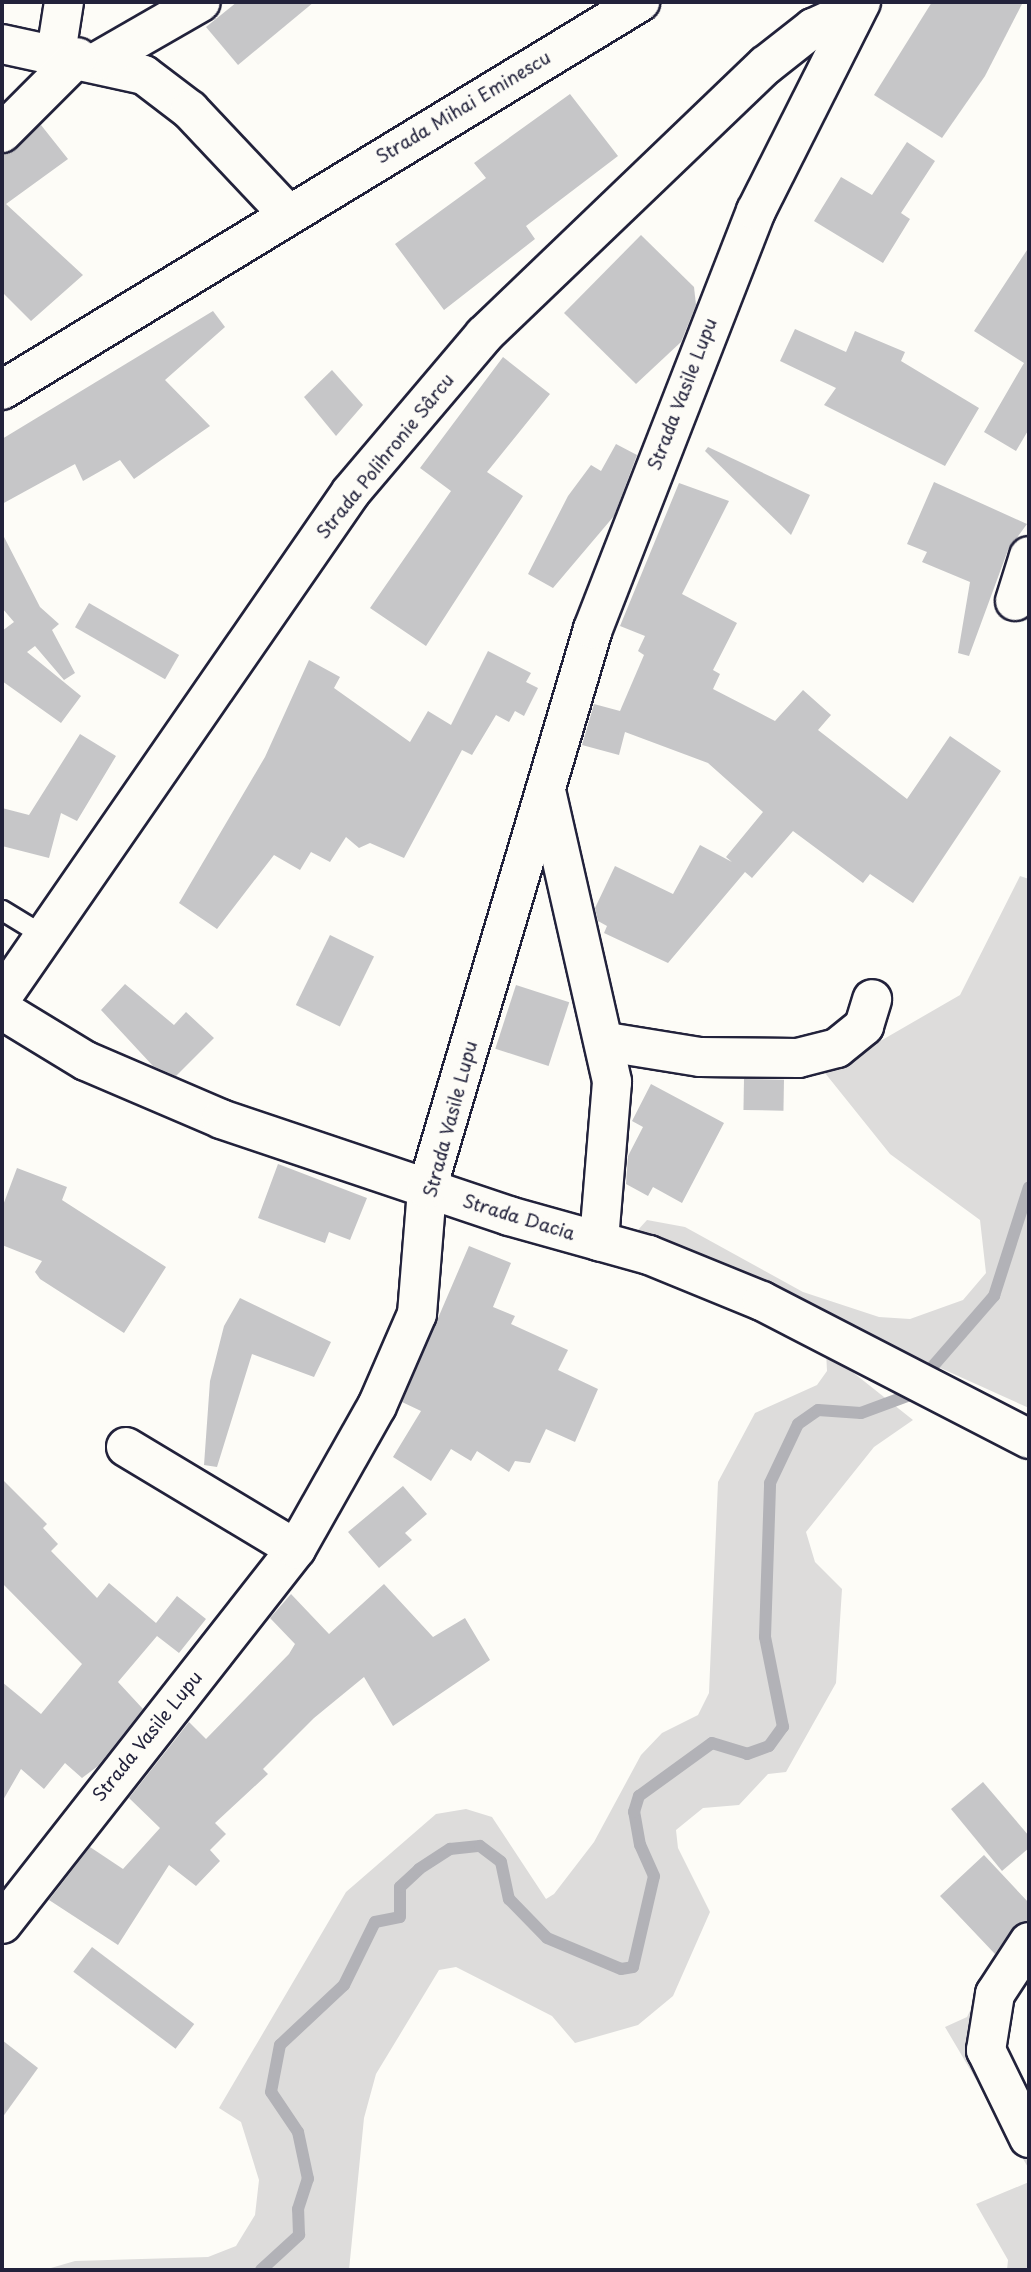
<!DOCTYPE html>
<html>
<head>
<meta charset="utf-8">
<style>
  body { margin:0 }
  #map { position:relative; width:1031px; height:2272px; overflow:hidden; background:#fdfcf7; font-family:"Playpen Sans",sans-serif }
  div>[style] { position:absolute }
  .green>* { inset:0; background:#dddcdb }
  .stream>* { height:12px; margin:-6px; padding:0 6px; transform-origin:6px; border-radius:6px; background:#b2b2b7 }
  .building>* { inset:0; background:#c6c6c8; transform-origin:0 0 }
  .roads { filter:drop-shadow(2px 0 #22223b) drop-shadow(-2px 0 #22223b) drop-shadow(0 2px #22223b) drop-shadow(0 -2px #22223b) }
  .service>* { height:19px; margin:-9.5px; padding:0 9.5px; transform-origin:9.5px; border-radius:9.5px; background:#fdfcf7 }
  .minor>* { height:38px; margin:-19px; padding:0 19px; transform-origin:19px; border-radius:19px; background:#fdfcf7 }
  .secondary>* { height:38px; margin:-19px; padding:0 19px; transform-origin:19px; border-radius:19px; background:#fdfcf7 }
  span { translate:-50% -50%; white-space:nowrap; text-align:center; line-height:1.15; -webkit-text-stroke:7px #fdfcf7; paint-order:stroke }
  .street-label { font-size:18px; color:#22223b }
  .frame { position:absolute; inset:0; border:4px solid #22223b; pointer-events:none }
</style>
</head>
<body>
<div id="map">
  <div class="green">
    <div style="clip-path:polygon(1020px 876px,1029px 879px,1029px 1408px,637px 1231px,647px 1220px,685px 1227px,803px 1292px,879px 1317px,910px 1319px,963px 1300px,986px 1273px,980px 1220px,890px 1154px,825px 1073px,960px 995px)"></div>
    <div style="clip-path:polygon(826px 1351px,913px 1420px,874px 1447px,806px 1532px,815px 1562px,842px 1589px,836px 1683px,786px 1772px,768px 1774px,739px 1805px,703px 1808px,676px 1830px,678px 1848px,710px 1912px,673px 1996px,638px 2025px,575px 2043px,552px 2016px,456px 1967px,439px 1970px,376px 2074px,364px 2118px,349px 2270px,44px 2270px,75px 2261px,208px 2257px,236px 2246px,255px 2215px,259px 2180px,241px 2122px,219px 2108px,346px 1892px,436px 1814px,466px 1809px,492px 1817px,546px 1899px,554px 1894px,594px 1842px,641px 1755px,662px 1733px,698px 1715px,709px 1693px,718px 1482px,755px 1413px,817px 1385px,827px 1371px)"></div>
    <div style="clip-path:polygon(988px 1975px,1015px 1996px,1004px 2056px,1029px 2109px,1029px 2169px,945px 2027px,967px 2017px)"></div>
    <div style="clip-path:polygon(1029px 2182px,1029px 2270px,1007px 2270px,1008px 2260px,976px 2204px)"></div>
  </div>
  <div class="stream">
    <div style="left:261px;top:2270px;width:52px;rotate:-42.6deg"></div>
    <div style="left:299px;top:2235px;width:26px;rotate:-92deg"></div>
    <div style="left:298px;top:2209px;width:32px;rotate:-72deg"></div>
    <div style="left:308px;top:2179px;width:48px;rotate:-102deg"></div>
    <div style="left:298px;top:2132px;width:48px;rotate:-124deg"></div>
    <div style="left:271px;top:2092px;width:48px;rotate:-79.2deg"></div>
    <div style="left:280px;top:2045px;width:88px;rotate:-43.2deg"></div>
    <div style="left:344px;top:1985px;width:70px;rotate:-63.8deg"></div>
    <div style="left:375px;top:1922px;width:25px;rotate:-11deg"></div>
    <div style="left:400px;top:1917px;width:30px;rotate:-90deg"></div>
    <div style="left:400px;top:1887px;width:26px;rotate:-43deg"></div>
    <div style="left:419px;top:1869px;width:37px;rotate:-33deg"></div>
    <div style="left:450px;top:1849px;width:30px;rotate:-6deg"></div>
    <div style="left:480px;top:1846px;width:26px;rotate:37deg"></div>
    <div style="left:501px;top:1862px;width:38px;rotate:78deg"></div>
    <div style="left:509px;top:1899px;width:54px;rotate:45.7deg"></div>
    <div style="left:547px;top:1938px;width:80px;rotate:22.7deg"></div>
    <div style="left:621px;top:1969px;width:12px;rotate:-9deg"></div>
    <div style="left:633px;top:1967px;width:93px;rotate:-77deg"></div>
    <div style="left:654px;top:1876px;width:34px;rotate:-114deg"></div>
    <div style="left:640px;top:1845px;width:34px;rotate:-100deg"></div>
    <div style="left:634px;top:1812px;width:17px;rotate:-73deg"></div>
    <div style="left:639px;top:1796px;width:90px;rotate:-36deg"></div>
    <div style="left:712px;top:1743px;width:37px;rotate:17deg"></div>
    <div style="left:747px;top:1754px;width:23px;rotate:-20deg"></div>
    <div style="left:769px;top:1746px;width:24px;rotate:-54deg"></div>
    <div style="left:783px;top:1727px;width:92px;rotate:-101.3deg"></div>
    <div style="left:765px;top:1637px;width:154px;rotate:-88.1deg"></div>
    <div style="left:770px;top:1483px;width:65px;rotate:-64.6deg"></div>
    <div style="left:798px;top:1424px;width:24px;rotate:-35deg"></div>
    <div style="left:818px;top:1410px;width:43px;rotate:4deg"></div>
    <div style="left:861px;top:1413px;width:49px;rotate:-20.3deg"></div>
    <div style="left:907px;top:1396px;width:133px;rotate:-49deg"></div>
    <div style="left:994px;top:1296px;width:114px;rotate:-72.2deg"></div>
  </div>
  <div class="building">
    <div style="clip-path:polygon(237px 2px,314px 2px,238px 65px,206px 27px)"></div>
    <div style="clip-path:polygon(932px 2px,1023px 2px,985px 76px,942px 138px,874px 95px)"></div>
    <div style="clip-path:polygon(570px 94px,618px 156px,526px 226px,535px 239px,444px 310px,395px 244px,486px 178px,474px 163px)"></div>
    <div style="clip-path:polygon(41px 125px,68px 159px,6px 204px,83px 275px,31px 321px,2px 292px,2px 154px)"></div>
    <div style="clip-path:polygon(907px 142px,935px 161px,901px 213px,910px 219px,883px 263px,814px 221px,841px 177px,872px 195px)"></div>
    <div style="clip-path:polygon(641px 235px,694px 287px,696px 305px,681px 342px,636px 384px,564px 313px)"></div>
    <div style="clip-path:polygon(1029px 247px,1029px 429px,1016px 451px,984px 432px,1024px 363px,974px 331px)"></div>
    <div style="clip-path:polygon(213px 311px,225px 327px,165px 380px,210px 426px,134px 479px,120px 460px,83px 481px,75px 464px,2px 504px,2px 439px)"></div>
    <div style="clip-path:polygon(795px 329px,846px 352px,855px 331px,905px 352px,901px 361px,979px 408px,945px 466px,824px 405px,836px 388px,780px 361px)"></div>
    <div style="clip-path:polygon(503px 357px,550px 394px,487px 472px,523px 496px,426px 646px,370px 608px,451px 491px,420px 468px)"></div>
    <div style="clip-path:polygon(332px 370px,363px 405px,336px 436px,304px 397px)"></div>
    <div style="clip-path:polygon(616px 444px,637px 455px,614px 516px,553px 588px,528px 574px,568px 496px,591px 465px,601px 471px)"></div>
    <div style="clip-path:polygon(708px 447px,810px 495px,791px 535px,705px 451px)"></div>
    <div style="clip-path:polygon(934px 482px,1027px 524px,1008px 550px,969px 656px,958px 653px,970px 582px,922px 562px,927px 552px,907px 544px)"></div>
    <div style="clip-path:polygon(679px 483px,729px 501px,682px 594px,737px 623px,713px 670px,720px 674px,713px 689px,775px 721px,803px 690px,831px 715px,818px 730px,907px 799px,950px 736px,1001px 771px,913px 903px,870px 874px,863px 883px,793px 831px,752px 878px,745px 872px,668px 963px,604px 933px,607px 926px,598px 921px,595px 908px,615px 866px,673px 894px,700px 845px,732px 862px,726px 857px,763px 812px,708px 763px,625px 732px,619px 755px,582px 745px,594px 704px,620px 711px,644px 655px,638px 651px,645px 636px,620px 626px)"></div>
    <div style="clip-path:polygon(2px 533px,40px 607px,59px 624px,52px 630px,75px 673px,64px 680px,35px 646px,27px 652px,81px 696px,61px 723px,2px 681px,2px 631px,14px 622px,2px 608px)"></div>
    <div style="left:89px;top:603px;width:104px;height:28px;rotate:30deg"></div>
    <div style="clip-path:polygon(488px 651px,531px 673px,526px 682px,538px 688px,524px 716px,515px 711px,509px 722px,496px 715px,472px 755px,462px 750px,404px 858px,370px 843px,359px 848px,346px 837px,330px 862px,311px 852px,300px 870px,274px 855px,217px 929px,179px 903px,265px 757px,309px 660px,340px 677px,334px 688px,410px 742px,428px 711px,451px 725px)"></div>
    <div style="clip-path:polygon(80px 734px,116px 756px,77px 821px,61px 813px,49px 858px,2px 846px,2px 808px,29px 815px)"></div>
    <div style="left:330px;top:935px;width:49px;height:78px;rotate:26deg"></div>
    <div style="clip-path:polygon(125px 984px,174px 1025px,186px 1012px,214px 1038px,176px 1076px,153px 1066px,101px 1010px)"></div>
    <div style="left:516px;top:985px;width:56px;height:67px;rotate:18deg"></div>
    <div style="left:744px;top:1079px;width:40px;height:31px;rotate:1deg"></div>
    <div style="clip-path:polygon(651px 1084px,724px 1123px,682px 1203px,653px 1187px,648px 1196px,626px 1184px,628px 1156px,643px 1127px,632px 1121px)"></div>
    <div style="clip-path:polygon(278px 1164px,367px 1198px,350px 1240px,329px 1232px,325px 1243px,258px 1218px)"></div>
    <div style="clip-path:polygon(17px 1168px,67px 1187px,62px 1200px,166px 1267px,124px 1333px,40px 1279px,35px 1272px,42px 1261px,2px 1245px,2px 1208px)"></div>
    <div style="clip-path:polygon(469px 1246px,511px 1263px,493px 1307px,515px 1316px,511px 1324px,568px 1350px,558px 1370px,598px 1389px,575px 1442px,546px 1429px,530px 1463px,515px 1461px,509px 1472px,477px 1451px,471px 1461px,451px 1449px,431px 1481px,393px 1457px,421px 1411px,402px 1402px)"></div>
    <div style="clip-path:polygon(240px 1298px,331px 1342px,314px 1377px,252px 1354px,217px 1467px,204px 1465px,210px 1381px,224px 1326px)"></div>
    <div style="clip-path:polygon(2px 1479px,47px 1524px,43px 1528px,58px 1544px,51px 1551px,97px 1598px,109px 1583px,156px 1623px,177px 1596px,206px 1619px,179px 1653px,157px 1636px,118px 1682px,143px 1709px,98px 1766px,82px 1778px,65px 1763px,44px 1789px,21px 1769px,2px 1802px,2px 1682px,41px 1714px,82px 1664px,2px 1583px)"></div>
    <div style="clip-path:polygon(403px 1486px,427px 1514px,405px 1533px,412px 1540px,379px 1568px,348px 1532px)"></div>
    <div style="clip-path:polygon(384px 1584px,433px 1637px,465px 1618px,490px 1660px,393px 1726px,364px 1677px,314px 1718px,263px 1769px,268px 1774px,215px 1823px,226px 1834px,210px 1850px,220px 1861px,196px 1886px,169px 1865px,118px 1945px,49px 1900px,90px 1847px,123px 1869px,160px 1828px,129px 1798px,189px 1722px,206px 1739px,289px 1654px,295px 1644px,270px 1618px,291px 1594px,329px 1634px)"></div>
    <div style="clip-path:polygon(983px 1782px,1029px 1836px,1029px 1848px,1002px 1871px,951px 1809px)"></div>
    <div style="clip-path:polygon(984px 1855px,1029px 1903px,1029px 1920px,1011px 1930px,995px 1954px,940px 1896px)"></div>
    <div style="left:92px;top:1947px;width:128px;height:31px;rotate:37deg"></div>
    <div style="clip-path:polygon(2px 2040px,38px 2068px,2px 2118px)"></div>
  </div>
  <div class="roads">
    <div class="service">
      <div style="left:2px;top:910px;width:48px;rotate:31.4deg"></div>
    </div>
    <div class="minor">
      <div style="left:2px;top:44px;width:145px;rotate:12.3deg"></div>
      <div style="left:144px;top:75px;width:58px;rotate:37.3deg"></div>
      <div style="left:190px;top:110px;width:140px;rotate:46.7deg"></div>
      <div style="left:56px;top:53px;width:52px;rotate:-81.1deg"></div>
      <div style="left:100px;top:60px;width:116px;rotate:-29.9deg"></div>
      <div style="left:2px;top:133px;width:107px;rotate:-45deg"></div>
      <div style="left:1015px;top:601px;width:47px;rotate:-72.7deg"></div>
      <div style="left:547px;top:795px;width:294px;rotate:77.2deg"></div>
      <div style="left:612px;top:1082px;width:160px;rotate:94.7deg"></div>
      <div style="left:2px;top:997px;width:614px;rotate:-55.35deg"></div>
      <div style="left:351px;top:492px;width:206px;rotate:-49.7deg"></div>
      <div style="left:484px;top:335px;width:390px;rotate:-43.8deg"></div>
      <div style="left:766px;top:65px;width:60px;rotate:-38.2deg"></div>
      <div style="left:813px;top:28px;width:48px;rotate:-24.4deg"></div>
      <div style="left:2px;top:1010px;width:98px;rotate:31.3deg"></div>
      <div style="left:86px;top:1061px;width:147px;rotate:23.2deg"></div>
      <div style="left:221px;top:1119px;width:304px;rotate:18.6deg"></div>
      <div style="left:509px;top:1216px;width:145px;rotate:15.6deg"></div>
      <div style="left:649px;top:1255px;width:122px;rotate:22.2deg"></div>
      <div style="left:762px;top:1301px;width:301px;rotate:27.3deg"></div>
      <div style="left:607px;top:1042px;width:94px;rotate:9.2deg"></div>
      <div style="left:700px;top:1057px;width:98px;rotate:0.6deg"></div>
      <div style="left:798px;top:1058px;width:40px;rotate:-14.4deg"></div>
      <div style="left:837px;top:1048px;width:35px;rotate:-39deg"></div>
      <div style="left:864px;top:1026px;width:28px;rotate:-73deg"></div>
      <div style="left:126px;top:1447px;width:198px;rotate:31deg"></div>
      <div style="left:2px;top:1924px;width:477px;rotate:-51.9deg"></div>
      <div style="left:296px;top:1549px;width:164px;rotate:-60.5deg"></div>
      <div style="left:377px;top:1406px;width:100px;rotate:-66.5deg"></div>
      <div style="left:417px;top:1314px;width:125px;rotate:-85.4deg"></div>
      <div style="left:427px;top:1189px;width:584px;rotate:-73.49deg"></div>
      <div style="left:593px;top:629px;width:449px;rotate:-68.7deg"></div>
      <div style="left:756px;top:211px;width:234px;rotate:-63.3deg"></div>
      <div style="left:1029px;top:1942px;width:62px;rotate:123.2deg"></div>
      <div style="left:995px;top:1994px;width:57px;rotate:99.1deg"></div>
      <div style="left:986px;top:2050px;width:98px;rotate:64deg"></div>
    </div>
    <div class="secondary">
      <div style="left:2px;top:390px;width:747px;rotate:-31.31deg"></div>
    </div>
  </div>
  <div class="street-label">
    <span style="left:463px;top:107px;rotate:-31deg">Strada Mihai Eminescu</span>
    <span style="left:682px;top:394px;rotate:-69deg">Strada Vasile Lupu</span>
    <span style="left:385px;top:456px;rotate:-51deg">Strada Polihronie Sârcu</span>
    <span style="left:450px;top:1119px;rotate:-75deg">Strada Vasile Lupu</span>
    <span style="left:519px;top:1217px;rotate:17deg">Strada Dacia</span>
    <span style="left:147px;top:1736px;rotate:-51deg">Strada Vasile Lupu</span>
  </div>
  <div class="frame"></div>
</div>
</body>
</html>
